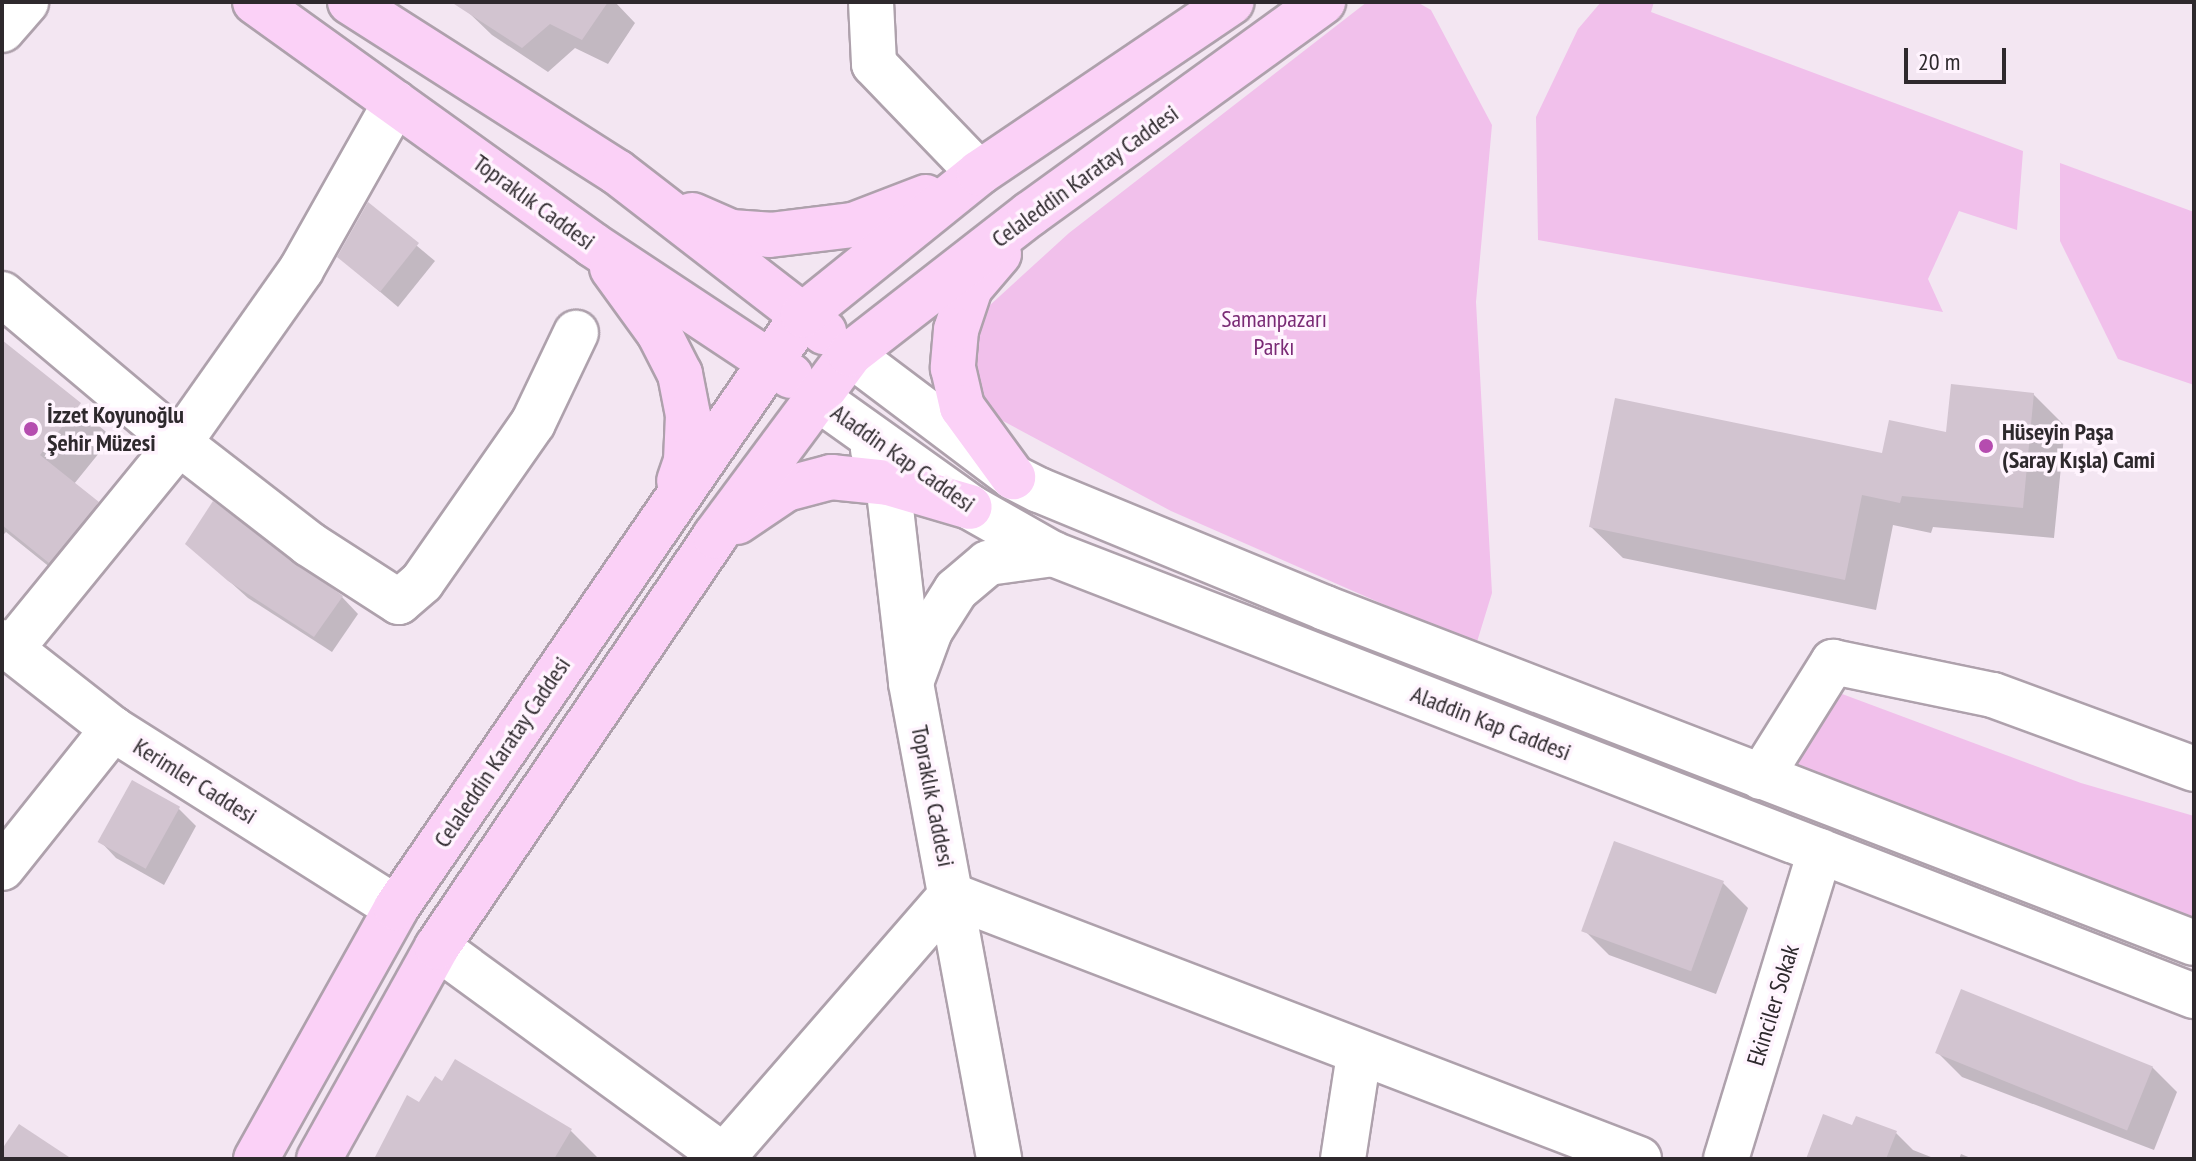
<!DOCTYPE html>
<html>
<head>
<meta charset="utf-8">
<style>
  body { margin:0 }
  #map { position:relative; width:2196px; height:1161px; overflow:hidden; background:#f3e6f2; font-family:"PT Sans Narrow",sans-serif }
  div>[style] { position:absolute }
  .green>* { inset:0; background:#f1c0eb }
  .shadow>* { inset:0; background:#0003 }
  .building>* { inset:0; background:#d2c4d0; transform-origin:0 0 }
  .roads { filter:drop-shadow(2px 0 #aea1ac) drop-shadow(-2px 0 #aea1ac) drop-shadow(0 2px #aea1ac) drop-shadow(0 -2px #aea1ac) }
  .minor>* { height:44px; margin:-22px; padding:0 22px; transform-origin:22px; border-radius:22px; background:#fff }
  .major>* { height:44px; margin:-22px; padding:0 22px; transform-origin:22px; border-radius:22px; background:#fbd1f7 }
  .dots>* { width:22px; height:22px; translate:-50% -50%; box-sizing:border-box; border:4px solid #fff4fe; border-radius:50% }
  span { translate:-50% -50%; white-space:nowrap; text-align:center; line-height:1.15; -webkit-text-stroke:7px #fff4fe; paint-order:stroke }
  .street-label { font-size:24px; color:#2e292d }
  .park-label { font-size:24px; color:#7a2a75 }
  .poi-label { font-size:24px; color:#2e292d; font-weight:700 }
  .left { translate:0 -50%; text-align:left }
  .frame { position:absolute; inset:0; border:4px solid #2e292d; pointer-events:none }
  .scale { position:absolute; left:1904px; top:48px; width:102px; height:36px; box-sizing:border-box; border:4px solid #2e292d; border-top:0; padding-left:10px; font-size:24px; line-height:28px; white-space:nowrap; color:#2e292d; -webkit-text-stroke:6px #fff4fe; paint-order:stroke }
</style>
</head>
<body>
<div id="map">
  <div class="green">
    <div style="clip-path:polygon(1367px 2px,1417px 2px,1431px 10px,1492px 125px,1476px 302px,1492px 593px,1476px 645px,1171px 511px,975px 406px,967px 326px,1069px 233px)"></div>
    <div style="clip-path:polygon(1601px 2px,1654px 2px,1651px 12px,2023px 151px,2017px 230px,1959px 211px,1928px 279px,1943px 312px,1538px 240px,1536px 117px,1578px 29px)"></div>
    <div style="clip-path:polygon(2060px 163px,2194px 212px,2194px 385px,2118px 359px,2060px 241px)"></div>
    <div style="clip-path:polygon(1818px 685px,2081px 783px,2194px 816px,2194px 924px,1779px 781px)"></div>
  </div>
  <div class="shadow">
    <div style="clip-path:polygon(474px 2px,615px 2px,635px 23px,608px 64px,575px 48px,548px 72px,492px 35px,467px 11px)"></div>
    <div style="clip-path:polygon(368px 205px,435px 261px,398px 307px,339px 257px)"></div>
    <div style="clip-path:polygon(2px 343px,112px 437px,74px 484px,130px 535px,82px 593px,6px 532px,2px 536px)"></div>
    <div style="clip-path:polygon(2033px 394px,2065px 426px,2054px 538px,1933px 527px,1931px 533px,1893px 525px,1876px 610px,1623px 558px,1591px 527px,1883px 456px,1947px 434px)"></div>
    <div style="clip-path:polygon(188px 544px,342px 597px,358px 614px,332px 652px,248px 598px)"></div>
    <div style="clip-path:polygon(132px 783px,179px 809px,196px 826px,164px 885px,116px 858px,100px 841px)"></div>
    <div style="clip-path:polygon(1723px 883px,1748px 908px,1716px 994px,1609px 955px,1584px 930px)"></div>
    <div style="clip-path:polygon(1937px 1052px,2152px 1067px,2177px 1092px,2154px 1150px,1962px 1077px)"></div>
    <div style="clip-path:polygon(420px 1105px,571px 1131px,599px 1159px,383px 1159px)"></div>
    <div style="clip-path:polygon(1853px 1128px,1896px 1133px,1913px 1150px,1936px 1159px,1808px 1159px)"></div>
    <div style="clip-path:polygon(1961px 1154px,1973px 1159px,1959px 1159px)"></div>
  </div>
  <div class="building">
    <div style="clip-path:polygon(451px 2px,608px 2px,582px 40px,550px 24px,522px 48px)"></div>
    <div style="clip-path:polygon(368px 202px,419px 243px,380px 292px,337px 257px)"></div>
    <div style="clip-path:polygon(2px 340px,81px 403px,40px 455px,99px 502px,49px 563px,2px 525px)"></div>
    <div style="clip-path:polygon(1951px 384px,2034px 393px,2023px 508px,1902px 496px,1900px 503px,1862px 495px,1845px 580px,1589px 527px,1615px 398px,1882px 453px,1889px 420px,1946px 432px)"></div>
    <div style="clip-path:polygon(213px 501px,343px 596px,314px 637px,228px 581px,185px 544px)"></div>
    <div style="left:132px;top:780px;width:55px;height:71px;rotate:29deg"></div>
    <div style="left:1614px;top:841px;width:117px;height:96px;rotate:20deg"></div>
    <div style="left:1961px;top:989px;width:207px;height:69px;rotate:22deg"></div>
    <div style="clip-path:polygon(455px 1059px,572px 1129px,554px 1159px,374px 1159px,407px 1095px,419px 1102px,435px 1076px,442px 1081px)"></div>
    <div style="clip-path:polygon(1823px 1114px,1852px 1125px,1856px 1116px,1897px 1131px,1886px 1159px,1806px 1159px)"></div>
    <div style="clip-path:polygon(19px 1124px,72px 1159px,2px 1159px,2px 1149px)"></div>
  </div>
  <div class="roads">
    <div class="minor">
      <div style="left:871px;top:2px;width:62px;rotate:87.2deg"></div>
      <div style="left:874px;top:64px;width:151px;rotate:46.1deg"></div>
      <div style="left:2px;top:30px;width:37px;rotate:-49deg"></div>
      <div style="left:2px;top:294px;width:231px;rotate:40.1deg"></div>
      <div style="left:179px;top:443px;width:165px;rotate:37.8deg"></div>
      <div style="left:309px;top:544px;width:107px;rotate:32.8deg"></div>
      <div style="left:399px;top:602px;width:30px;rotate:-41deg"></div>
      <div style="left:422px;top:582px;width:194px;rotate:-55.1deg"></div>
      <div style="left:533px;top:423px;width:100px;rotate:-64.5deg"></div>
      <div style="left:850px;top:354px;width:204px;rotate:37deg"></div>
      <div style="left:1013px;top:477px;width:29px;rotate:27deg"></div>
      <div style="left:1039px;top:490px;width:309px;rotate:22.4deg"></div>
      <div style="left:1325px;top:608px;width:931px;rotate:21.08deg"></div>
      <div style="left:816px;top:397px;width:189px;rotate:35.5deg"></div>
      <div style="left:970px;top:507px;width:95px;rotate:29.5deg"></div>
      <div style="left:1053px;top:554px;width:1224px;rotate:21.18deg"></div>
      <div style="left:873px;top:450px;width:36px;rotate:66deg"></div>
      <div style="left:888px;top:483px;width:201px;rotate:83.4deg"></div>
      <div style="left:911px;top:683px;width:484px;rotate:79.5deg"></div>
      <div style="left:2px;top:642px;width:141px;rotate:38.1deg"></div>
      <div style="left:113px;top:729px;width:335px;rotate:32.3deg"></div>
      <div style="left:11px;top:649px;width:266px;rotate:-50.8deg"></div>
      <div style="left:179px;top:443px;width:212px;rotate:-54.8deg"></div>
      <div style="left:301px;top:270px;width:192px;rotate:-60.6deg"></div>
      <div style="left:913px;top:677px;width:49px;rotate:-69.7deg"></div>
      <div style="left:930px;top:631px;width:49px;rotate:-57.6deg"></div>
      <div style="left:956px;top:590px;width:42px;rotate:-40.2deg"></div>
      <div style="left:988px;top:563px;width:66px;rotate:-7.9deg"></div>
      <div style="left:1761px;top:777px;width:136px;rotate:-57.9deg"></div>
      <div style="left:1833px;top:662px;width:163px;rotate:11.7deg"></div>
      <div style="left:1993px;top:695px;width:214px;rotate:20.2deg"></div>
      <div style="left:2px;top:868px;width:178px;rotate:-51.4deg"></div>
      <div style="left:437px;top:947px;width:360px;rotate:36.1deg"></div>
      <div style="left:724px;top:1156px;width:346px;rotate:-49deg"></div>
      <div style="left:951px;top:895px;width:737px;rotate:20.99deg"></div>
      <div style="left:1343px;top:1159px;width:105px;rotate:-81.3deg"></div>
      <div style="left:1726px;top:1159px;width:322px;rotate:-73deg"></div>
    </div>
    <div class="major">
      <div style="left:255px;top:2px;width:416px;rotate:35.7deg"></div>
      <div style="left:593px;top:245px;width:237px;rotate:33.5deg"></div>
      <div style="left:350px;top:2px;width:317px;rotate:32.5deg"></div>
      <div style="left:617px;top:172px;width:262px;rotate:37.7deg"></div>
      <div style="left:692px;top:215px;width:43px;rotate:23.6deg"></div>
      <div style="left:731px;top:232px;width:39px;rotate:4deg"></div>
      <div style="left:770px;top:235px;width:84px;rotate:-6.9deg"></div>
      <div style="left:853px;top:225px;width:78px;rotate:-21deg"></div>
      <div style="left:999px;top:254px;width:45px;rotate:130.5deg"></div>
      <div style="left:970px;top:288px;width:44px;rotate:108.4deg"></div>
      <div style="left:956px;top:330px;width:38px;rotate:95deg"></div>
      <div style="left:953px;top:368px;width:40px;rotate:77deg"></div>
      <div style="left:962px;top:407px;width:87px;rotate:53.9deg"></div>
      <div style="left:612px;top:268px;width:80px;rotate:54.1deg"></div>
      <div style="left:659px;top:333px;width:46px;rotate:62.9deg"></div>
      <div style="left:680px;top:374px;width:42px;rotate:79deg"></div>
      <div style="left:688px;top:415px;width:46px;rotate:92.5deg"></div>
      <div style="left:686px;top:461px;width:21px;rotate:109deg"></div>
      <div style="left:737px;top:522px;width:59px;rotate:-34deg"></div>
      <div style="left:786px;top:489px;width:47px;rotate:-14.9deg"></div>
      <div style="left:831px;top:477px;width:57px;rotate:6deg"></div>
      <div style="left:888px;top:483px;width:85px;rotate:16.3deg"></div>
      <div style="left:256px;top:1159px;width:287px;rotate:-60.8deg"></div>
      <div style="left:396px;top:908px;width:719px;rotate:-55.54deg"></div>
      <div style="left:803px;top:315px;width:226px;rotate:-38.9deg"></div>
      <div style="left:979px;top:173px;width:305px;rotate:-34.1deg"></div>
      <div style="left:319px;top:1159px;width:243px;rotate:-60.9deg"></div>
      <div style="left:437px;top:947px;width:496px;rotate:-55.9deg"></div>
      <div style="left:715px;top:536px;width:227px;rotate:-53.4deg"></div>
      <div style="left:850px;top:354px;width:228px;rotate:-37.9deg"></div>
      <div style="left:1030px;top:214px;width:362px;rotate:-35.9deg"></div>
    </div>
  </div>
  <div class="dots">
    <div style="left:31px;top:429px;background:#b54caf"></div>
    <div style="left:1986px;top:446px;background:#b54caf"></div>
  </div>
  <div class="street-label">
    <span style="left:1085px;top:176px;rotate:-36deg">Celaleddin Karatay Caddesi</span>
    <span style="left:534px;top:202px;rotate:36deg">Topraklık Caddesi</span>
    <span style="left:903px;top:458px;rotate:35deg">Aladdin Kap Caddesi</span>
    <span style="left:1491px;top:723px;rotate:21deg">Aladdin Kap Caddesi</span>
    <span style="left:502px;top:752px;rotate:-56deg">Celaleddin Karatay Caddesi</span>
    <span style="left:195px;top:781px;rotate:32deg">Kerimler Caddesi</span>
    <span style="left:933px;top:796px;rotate:79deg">Topraklık Caddesi</span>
    <span style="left:1773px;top:1005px;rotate:-73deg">Ekinciler Sokak</span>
  </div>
  <div class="park-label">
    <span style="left:1274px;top:333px">Samanpazarı<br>Parkı</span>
  </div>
  <div class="poi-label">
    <span class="left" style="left:47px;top:429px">İzzet Koyunoğlu<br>Şehir Müzesi</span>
    <span class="left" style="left:2002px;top:446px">Hüseyin Paşa<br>(Saray Kışla) Cami</span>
  </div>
  <div class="frame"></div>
  <div class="scale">20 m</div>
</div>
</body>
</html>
